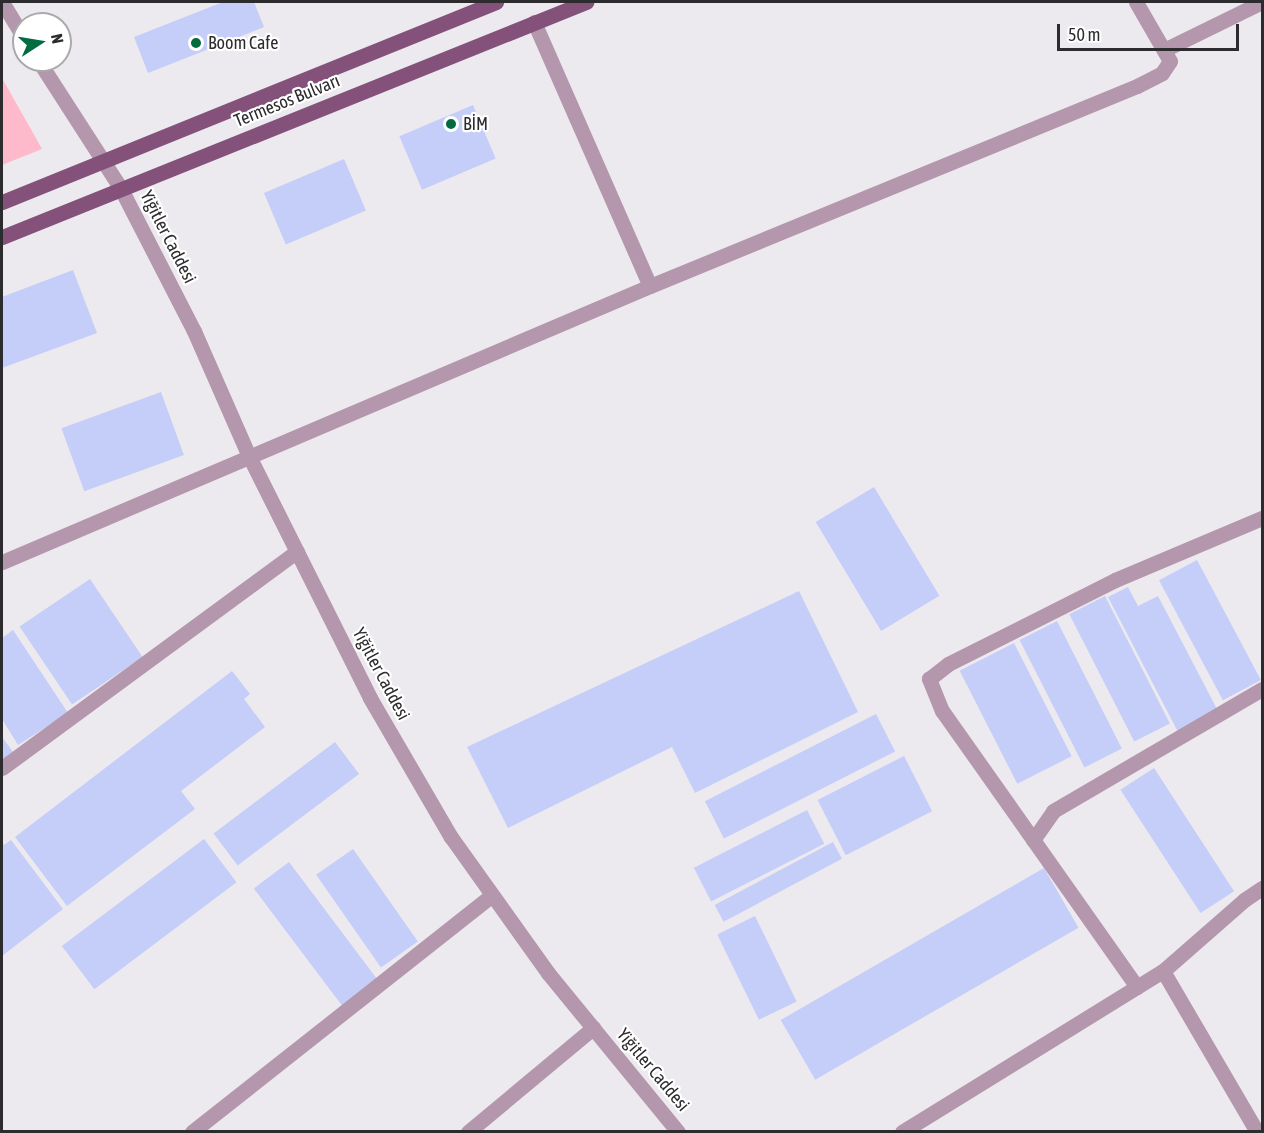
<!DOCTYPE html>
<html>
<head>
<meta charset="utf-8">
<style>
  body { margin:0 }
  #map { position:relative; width:1264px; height:1133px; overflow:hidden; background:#ece9ef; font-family:"Asap Condensed",sans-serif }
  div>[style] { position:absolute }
  .green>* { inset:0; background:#feb9ca }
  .building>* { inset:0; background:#c4cef9; transform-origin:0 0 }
  .minor>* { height:15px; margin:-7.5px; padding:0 7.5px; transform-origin:7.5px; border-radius:7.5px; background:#b497ad }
  .major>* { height:15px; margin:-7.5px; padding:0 7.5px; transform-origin:7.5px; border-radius:7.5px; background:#83517a }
  .dots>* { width:16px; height:16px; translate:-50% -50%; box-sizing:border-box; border:3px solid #fff; border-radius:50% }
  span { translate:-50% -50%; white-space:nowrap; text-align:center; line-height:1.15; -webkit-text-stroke:4.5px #fff; paint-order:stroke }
  .poi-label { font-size:18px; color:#2c2b2d }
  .left { translate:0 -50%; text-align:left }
  .street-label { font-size:18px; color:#2c2b2d }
  .frame { position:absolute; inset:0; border:3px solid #2c2b2d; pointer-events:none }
  .north { position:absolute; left:12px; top:12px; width:60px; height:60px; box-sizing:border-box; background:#fff; border:2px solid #abaaab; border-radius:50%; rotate:78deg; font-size:16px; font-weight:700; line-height:24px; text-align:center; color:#2c2b2d }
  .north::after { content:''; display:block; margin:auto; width:21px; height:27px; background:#026b41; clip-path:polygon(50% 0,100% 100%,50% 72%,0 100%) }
  .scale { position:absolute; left:1057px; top:24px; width:182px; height:27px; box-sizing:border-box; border:3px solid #2c2b2d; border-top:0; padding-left:8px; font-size:18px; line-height:21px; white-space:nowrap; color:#2c2b2d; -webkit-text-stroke:4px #fff; paint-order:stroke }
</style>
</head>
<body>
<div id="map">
  <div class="green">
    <div style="clip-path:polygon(2px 78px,42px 149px,2px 165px)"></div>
  </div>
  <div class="building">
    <div style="clip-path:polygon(223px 2px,254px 2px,264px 27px,148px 73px,134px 37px)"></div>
    <div style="left:473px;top:105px;width:58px;height:80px;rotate:67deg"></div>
    <div style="left:344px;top:159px;width:56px;height:87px;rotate:67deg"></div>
    <div style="clip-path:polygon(73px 270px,97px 333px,2px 368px,2px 297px)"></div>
    <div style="left:161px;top:392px;width:67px;height:106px;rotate:70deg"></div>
    <div style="left:874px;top:487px;width:127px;height:68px;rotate:59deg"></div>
    <div style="left:1197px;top:560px;width:136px;height:43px;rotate:62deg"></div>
    <div style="left:90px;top:579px;width:94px;height:85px;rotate:56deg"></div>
    <div style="clip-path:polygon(1128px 587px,1138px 606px,1158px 596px,1218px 711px,1178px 732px,1108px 597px)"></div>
    <div style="clip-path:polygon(799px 591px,858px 712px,695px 793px,672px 747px,508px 828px,467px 747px)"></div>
    <div style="left:1105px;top:596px;width:143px;height:40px;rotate:63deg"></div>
    <div style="left:1057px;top:621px;width:143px;height:42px;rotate:63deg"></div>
    <div style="clip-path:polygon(13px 630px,68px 713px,18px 745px,2px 719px,2px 638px)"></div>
    <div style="left:1014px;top:643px;width:127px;height:61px;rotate:63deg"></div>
    <div style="clip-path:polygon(232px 671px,250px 694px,244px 699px,265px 727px,181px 791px,195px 809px,67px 906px,15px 837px)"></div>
    <div style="left:876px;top:714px;width:42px;height:192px;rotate:63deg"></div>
    <div style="clip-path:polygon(2px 737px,13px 752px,2px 761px)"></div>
    <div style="left:335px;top:742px;width:40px;height:152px;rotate:53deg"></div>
    <div style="left:904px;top:756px;width:62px;height:97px;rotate:63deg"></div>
    <div style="left:1154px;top:768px;width:147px;height:40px;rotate:57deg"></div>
    <div style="left:807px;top:810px;width:38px;height:127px;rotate:63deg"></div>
    <div style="left:204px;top:839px;width:54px;height:178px;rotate:53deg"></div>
    <div style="clip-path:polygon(11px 840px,63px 909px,2px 956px,2px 841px,4px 845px)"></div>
    <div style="left:833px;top:842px;width:19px;height:134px;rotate:62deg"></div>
    <div style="left:353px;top:849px;width:113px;height:45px;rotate:55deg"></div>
    <div style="left:289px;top:862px;width:147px;height:44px;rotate:53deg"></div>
    <div style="left:1044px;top:868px;width:69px;height:304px;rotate:60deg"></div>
    <div style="left:755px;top:916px;width:95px;height:42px;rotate:64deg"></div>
  </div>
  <div class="minor">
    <div style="left:2px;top:2px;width:42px;rotate:58.6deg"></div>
    <div style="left:534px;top:22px;width:288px;rotate:66.3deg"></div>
    <div style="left:1164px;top:50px;width:109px;rotate:-26.1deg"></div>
    <div style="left:38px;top:60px;width:153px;rotate:57.2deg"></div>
    <div style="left:121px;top:189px;width:160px;rotate:62.8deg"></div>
    <div style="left:194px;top:331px;width:137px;rotate:66.3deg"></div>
    <div style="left:249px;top:456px;width:271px;rotate:63.4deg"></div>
    <div style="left:370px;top:698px;width:161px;rotate:59.8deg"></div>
    <div style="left:451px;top:837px;width:167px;rotate:54.5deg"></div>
    <div style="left:548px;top:973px;width:205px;rotate:50.7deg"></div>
    <div style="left:2px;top:562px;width:704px;rotate:-23.07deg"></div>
    <div style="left:650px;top:286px;width:526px;rotate:-22.33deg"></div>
    <div style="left:1137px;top:86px;width:28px;rotate:-27deg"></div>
    <div style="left:1162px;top:73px;width:14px;rotate:-56deg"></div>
    <div style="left:1170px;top:61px;width:68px;rotate:-120deg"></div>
    <div style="left:2px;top:768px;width:366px;rotate:-36.3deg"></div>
    <div style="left:1033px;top:840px;width:35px;rotate:-55deg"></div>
    <div style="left:1053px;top:811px;width:242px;rotate:-30.3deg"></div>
    <div style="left:1163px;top:971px;width:186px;rotate:59.7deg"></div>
    <div style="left:1137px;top:987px;width:338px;rotate:-125.2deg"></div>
    <div style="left:942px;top:711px;width:35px;rotate:-112deg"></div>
    <div style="left:929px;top:679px;width:24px;rotate:-38deg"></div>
    <div style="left:948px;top:664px;width:187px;rotate:-26.7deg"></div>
    <div style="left:1115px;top:580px;width:160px;rotate:-22.9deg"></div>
    <div style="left:192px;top:1132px;width:382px;rotate:-38.3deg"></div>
    <div style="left:468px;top:1132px;width:163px;rotate:-39.8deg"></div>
    <div style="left:902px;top:1132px;width:307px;rotate:-31.7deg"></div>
    <div style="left:1163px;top:971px;width:108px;rotate:-41.2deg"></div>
    <div style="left:1244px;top:900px;width:22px;rotate:-34deg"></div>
  </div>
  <div class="major">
    <div style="left:2px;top:202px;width:533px;rotate:-22.04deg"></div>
    <div style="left:2px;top:237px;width:630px;rotate:-21.92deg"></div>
  </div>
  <div class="dots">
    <div style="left:196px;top:43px;background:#026b41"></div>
    <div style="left:451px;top:124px;background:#026b41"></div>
  </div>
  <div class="poi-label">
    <span class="left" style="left:208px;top:43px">Boom Cafe</span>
    <span class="left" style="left:463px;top:124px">BİM</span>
  </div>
  <div class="street-label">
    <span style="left:287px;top:101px;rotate:-22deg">Termesos Bulvarı</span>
    <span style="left:168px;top:237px;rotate:63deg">Yiğitler Caddesi</span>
    <span style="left:381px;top:674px;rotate:62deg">Yiğitler Caddesi</span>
    <span style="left:653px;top:1070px;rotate:50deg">Yiğitler Caddesi</span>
  </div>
  <div class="frame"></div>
  <div class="north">N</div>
  <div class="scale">50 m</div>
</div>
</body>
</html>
